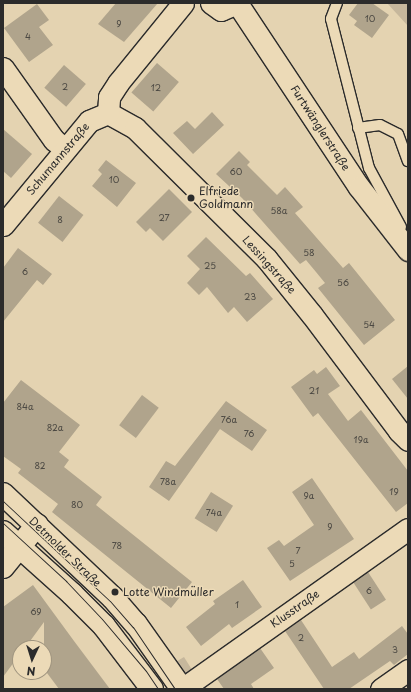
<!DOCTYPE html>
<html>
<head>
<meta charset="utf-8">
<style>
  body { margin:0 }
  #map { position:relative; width:411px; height:692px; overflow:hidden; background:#e4d3b1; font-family:"Playpen Sans",sans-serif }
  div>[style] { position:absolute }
  .green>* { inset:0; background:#c6b79c }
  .building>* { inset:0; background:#b0a48c; transform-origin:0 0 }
  .roads { filter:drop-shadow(1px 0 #2b2b2b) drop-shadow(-1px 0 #2b2b2b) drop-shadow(0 1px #2b2b2b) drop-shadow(0 -1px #2b2b2b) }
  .lane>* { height:10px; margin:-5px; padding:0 5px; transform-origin:5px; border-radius:5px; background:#ecdab7 }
  .street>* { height:21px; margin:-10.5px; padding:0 10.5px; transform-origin:10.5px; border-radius:10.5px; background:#ecdab7 }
  .secondary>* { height:22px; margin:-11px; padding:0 11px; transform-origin:11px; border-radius:11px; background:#ecdab7 }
  .primary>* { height:22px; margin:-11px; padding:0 11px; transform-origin:11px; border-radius:11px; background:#ecdab7 }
  .tram>* { height:1px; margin:-0.5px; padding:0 0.5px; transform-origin:0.5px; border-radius:0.5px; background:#2b2b2b }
  .dots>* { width:11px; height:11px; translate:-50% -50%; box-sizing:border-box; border:2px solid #ecdab7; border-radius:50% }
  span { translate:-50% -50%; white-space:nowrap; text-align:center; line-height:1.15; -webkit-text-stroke:3px #ecdab7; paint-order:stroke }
  .number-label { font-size:9px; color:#4c4943 }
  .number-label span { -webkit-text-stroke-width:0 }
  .street-label { font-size:11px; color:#2b2b2b }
  .poi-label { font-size:11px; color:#2b2b2b }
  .left { translate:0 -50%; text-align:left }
  .frame { position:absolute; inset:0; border:4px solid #2b2b2b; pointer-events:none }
  .north { position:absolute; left:12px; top:640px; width:40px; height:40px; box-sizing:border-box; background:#ecdab7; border:1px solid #9f947f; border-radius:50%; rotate:184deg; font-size:11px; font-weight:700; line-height:16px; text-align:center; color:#2b2b2b }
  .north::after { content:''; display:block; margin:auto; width:14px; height:18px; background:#2b2b2b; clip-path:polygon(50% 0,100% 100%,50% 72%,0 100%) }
</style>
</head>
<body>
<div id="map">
  <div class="green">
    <div style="clip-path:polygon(387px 3px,408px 3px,408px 26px)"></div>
    <div style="clip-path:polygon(184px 657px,194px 673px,184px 675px,174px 663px)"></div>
  </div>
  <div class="building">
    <div style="clip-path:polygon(116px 3px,158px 3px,124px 42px,98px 24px)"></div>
    <div style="clip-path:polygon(358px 3px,372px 3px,389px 15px,372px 38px,354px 25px,357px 21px,349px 15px)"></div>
    <div style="clip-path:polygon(37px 4px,49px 20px,39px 27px,53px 45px,29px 62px,4px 28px)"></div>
    <div style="left:157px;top:63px;width:29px;height:39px;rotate:41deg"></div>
    <div style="left:64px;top:65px;width:29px;height:30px;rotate:41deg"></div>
    <div style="clip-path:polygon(212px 112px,224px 125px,193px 154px,173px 133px,187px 121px,195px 129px)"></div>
    <div style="clip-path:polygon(3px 129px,32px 154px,11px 178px,3px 171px)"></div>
    <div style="clip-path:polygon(239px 151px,250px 162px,247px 165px,277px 195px,285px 187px,303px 207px,295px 213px,343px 268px,349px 263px,395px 320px,364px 345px,318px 288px,325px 283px,316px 272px,306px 260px,300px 264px,242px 198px,216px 174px)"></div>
    <div style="clip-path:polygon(106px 160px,136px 183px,117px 207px,92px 186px,102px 174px,98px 170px)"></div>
    <div style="clip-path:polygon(169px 189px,192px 212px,163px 241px,150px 228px,146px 232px,136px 222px)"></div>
    <div style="left:59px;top:196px;width:31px;height:34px;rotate:38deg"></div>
    <div style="clip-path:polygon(206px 237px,246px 276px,250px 273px,273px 299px,247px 322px,234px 307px,228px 313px,207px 287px,199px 295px,187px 283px,200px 269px,187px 256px)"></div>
    <div style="clip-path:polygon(18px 248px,52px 274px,43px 285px,37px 280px,3px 322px,3px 268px)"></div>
    <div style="clip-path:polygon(408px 366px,408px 399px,392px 379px)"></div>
    <div style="clip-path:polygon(326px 367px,340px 386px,328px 394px,348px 421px,361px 410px,408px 471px,408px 503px,396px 512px,318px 413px,313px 417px,291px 387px,314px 370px,317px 374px)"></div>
    <div style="clip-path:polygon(21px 380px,80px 425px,59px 452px,69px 460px,64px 467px,102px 497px,96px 505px,192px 582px,171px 608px,52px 512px,58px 504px,18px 473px,21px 469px,3px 456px,3px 403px)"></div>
    <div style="left:142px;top:395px;width:21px;height:38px;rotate:37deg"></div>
    <div style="clip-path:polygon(226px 401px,267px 430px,252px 451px,220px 429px,169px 501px,149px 487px,166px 461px,175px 466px)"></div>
    <div style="clip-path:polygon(312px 478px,354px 539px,290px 581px,267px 548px,279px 540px,284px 546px,314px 525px,292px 492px)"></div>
    <div style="left:211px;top:492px;width:26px;height:31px;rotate:32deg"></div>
    <div style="left:368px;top:572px;width:33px;height:18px;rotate:57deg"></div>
    <div style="clip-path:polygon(243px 580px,262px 607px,232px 628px,229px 624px,201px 646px,186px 627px,215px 604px,213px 601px)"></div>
    <div style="clip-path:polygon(33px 585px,74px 641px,110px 689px,59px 689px,44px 669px,44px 622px,25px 648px,20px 648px,20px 654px,3px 677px,3px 607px)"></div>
    <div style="clip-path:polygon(301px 620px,332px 667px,354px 652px,359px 659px,402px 626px,408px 634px,408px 654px,394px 665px,390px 661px,349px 689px,324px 689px,285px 631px)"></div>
    <div style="clip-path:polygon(260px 648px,274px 668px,251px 684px,254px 689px,224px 689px,217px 679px)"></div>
  </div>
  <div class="roads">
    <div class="lane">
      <div style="left:337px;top:3px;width:17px;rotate:111deg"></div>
      <div style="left:331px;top:19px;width:154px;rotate:75.7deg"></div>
      <div style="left:369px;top:168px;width:67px;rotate:61.5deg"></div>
      <div style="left:358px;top:128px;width:22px;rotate:-8deg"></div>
      <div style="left:380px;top:125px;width:20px;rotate:27deg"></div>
      <div style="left:398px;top:134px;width:29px;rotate:70deg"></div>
    </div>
    <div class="street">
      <div style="left:211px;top:3px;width:12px;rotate:35deg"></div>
      <div style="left:221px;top:10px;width:17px;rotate:-24deg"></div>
      <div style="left:237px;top:3px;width:221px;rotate:56.5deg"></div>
      <div style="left:359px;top:187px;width:80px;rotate:52.1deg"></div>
      <div style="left:3px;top:68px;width:88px;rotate:54.7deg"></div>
      <div style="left:54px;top:140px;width:13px;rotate:39deg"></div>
      <div style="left:108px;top:113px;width:31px;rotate:29deg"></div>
      <div style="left:135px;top:128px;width:185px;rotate:44.8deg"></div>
      <div style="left:266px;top:258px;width:73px;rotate:51.1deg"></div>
      <div style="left:312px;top:315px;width:145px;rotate:53.1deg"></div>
      <div style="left:399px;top:431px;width:13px;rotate:45deg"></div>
      <div style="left:108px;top:113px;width:16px;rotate:-86deg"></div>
      <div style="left:109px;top:97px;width:17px;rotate:-57deg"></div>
      <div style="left:118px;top:83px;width:103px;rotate:-50.9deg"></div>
      <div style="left:3px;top:225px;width:135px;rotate:-50.4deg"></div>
      <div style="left:89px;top:121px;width:21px;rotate:-23deg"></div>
      <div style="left:182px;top:689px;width:277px;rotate:-35.3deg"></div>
      <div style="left:381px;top:689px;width:33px;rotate:-35deg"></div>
    </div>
    <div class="secondary">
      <div style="left:3px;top:567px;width:54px;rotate:-51deg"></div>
    </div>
    <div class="primary">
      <div style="left:3px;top:494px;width:151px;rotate:43.4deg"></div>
      <div style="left:113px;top:598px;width:35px;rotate:49deg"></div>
      <div style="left:136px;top:624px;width:80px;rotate:54.7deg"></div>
      <div style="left:3px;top:532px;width:93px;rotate:41.9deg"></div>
      <div style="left:72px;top:594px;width:45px;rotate:45deg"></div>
      <div style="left:104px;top:626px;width:79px;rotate:52.7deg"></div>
    </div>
  </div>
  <div class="tram">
    <div style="left:3px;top:501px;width:146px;rotate:43.1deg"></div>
    <div style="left:110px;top:601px;width:35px;rotate:49deg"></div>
    <div style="left:133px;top:627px;width:75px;rotate:55.9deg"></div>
    <div style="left:3px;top:523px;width:86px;rotate:42.6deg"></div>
    <div style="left:66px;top:581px;width:52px;rotate:46.5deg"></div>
    <div style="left:102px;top:619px;width:68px;rotate:49.8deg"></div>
    <div style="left:146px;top:671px;width:22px;rotate:56deg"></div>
  </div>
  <div class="dots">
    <div style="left:191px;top:198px;background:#2b2b2b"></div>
    <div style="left:115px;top:592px;background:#2b2b2b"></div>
  </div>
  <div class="number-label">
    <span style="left:370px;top:18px">10</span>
    <span style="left:119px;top:23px">9</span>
    <span style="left:28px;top:36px">4</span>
    <span style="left:65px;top:86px">2</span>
    <span style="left:156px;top:87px">12</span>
    <span style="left:236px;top:171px">60</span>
    <span style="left:114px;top:179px">10</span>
    <span style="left:279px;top:210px">58a</span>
    <span style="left:164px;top:217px">27</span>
    <span style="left:60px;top:219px">8</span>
    <span style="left:309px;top:252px">58</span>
    <span style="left:210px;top:265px">25</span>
    <span style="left:25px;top:271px">6</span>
    <span style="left:343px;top:282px">56</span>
    <span style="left:250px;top:296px">23</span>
    <span style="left:369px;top:324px">54</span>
    <span style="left:314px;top:390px">21</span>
    <span style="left:25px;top:406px">84a</span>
    <span style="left:229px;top:419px">76a</span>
    <span style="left:55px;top:427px">82a</span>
    <span style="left:249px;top:433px">76</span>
    <span style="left:361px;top:439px">19a</span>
    <span style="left:40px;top:465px">82</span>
    <span style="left:168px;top:481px">78a</span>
    <span style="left:394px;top:491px">19</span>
    <span style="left:309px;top:495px">9a</span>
    <span style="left:77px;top:504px">80</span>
    <span style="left:214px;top:512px">74a</span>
    <span style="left:330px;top:526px">9</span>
    <span style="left:117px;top:545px">78</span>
    <span style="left:298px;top:550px">7</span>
    <span style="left:292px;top:563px">5</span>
    <span style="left:369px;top:590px">6</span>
    <span style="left:237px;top:604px">1</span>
    <span style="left:36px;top:611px">69</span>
    <span style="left:301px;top:637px">2</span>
    <span style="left:395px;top:649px">3</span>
  </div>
  <div class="street-label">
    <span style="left:320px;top:128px;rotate:57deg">Furtwänglerstraße</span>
    <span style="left:58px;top:159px;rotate:-50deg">Schumannstraße</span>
    <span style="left:269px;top:265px;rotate:48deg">Lessingstraße</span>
    <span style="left:65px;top:552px;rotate:44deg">Detmolder Straße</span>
    <span style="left:295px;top:609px;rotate:-35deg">Klusstraße</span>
  </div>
  <div class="poi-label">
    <span class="left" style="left:199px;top:198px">Elfriede<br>Goldmann</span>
    <span class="left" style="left:123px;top:592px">Lotte Windmüller</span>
  </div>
  <div class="frame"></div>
  <div class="north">N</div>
</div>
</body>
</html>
